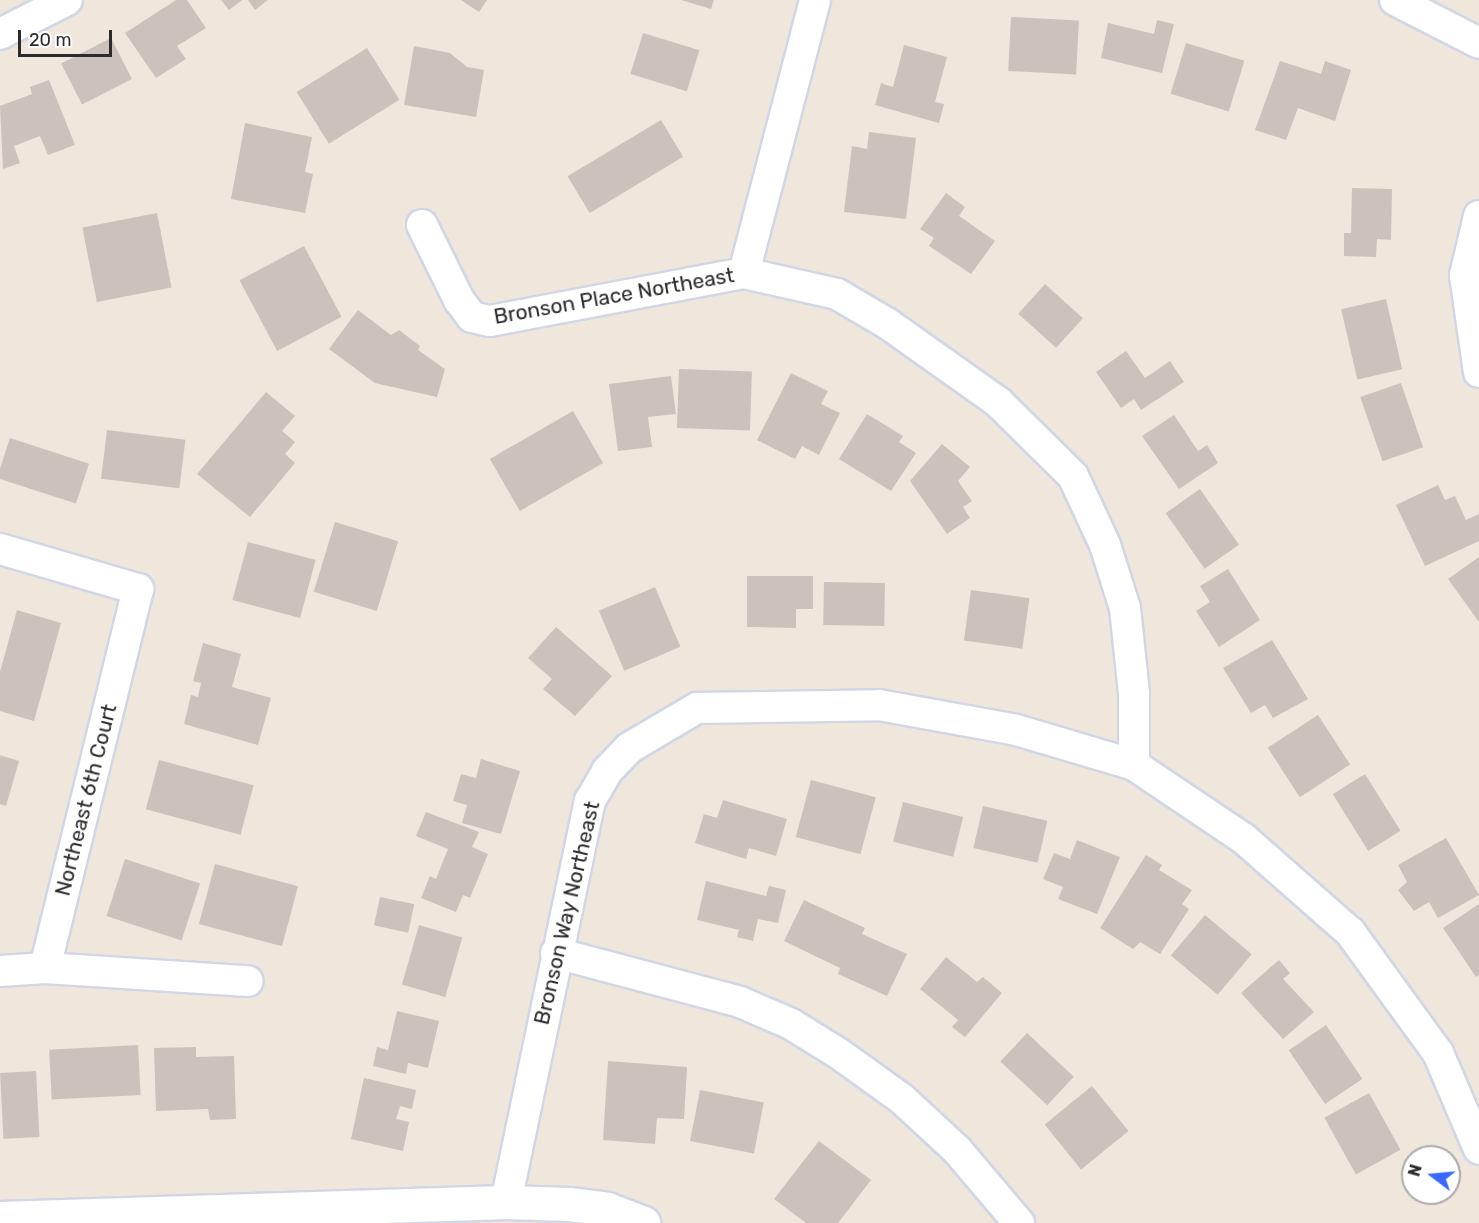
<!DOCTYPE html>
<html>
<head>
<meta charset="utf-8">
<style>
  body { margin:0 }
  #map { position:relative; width:1479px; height:1223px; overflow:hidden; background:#efe6dc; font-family:Rubik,sans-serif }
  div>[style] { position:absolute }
  .building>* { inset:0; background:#cac3bc; transform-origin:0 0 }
  .roads { filter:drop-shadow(2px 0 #d1d6e6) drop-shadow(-2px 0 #d1d6e6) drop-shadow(0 2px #d1d6e6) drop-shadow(0 -2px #d1d6e6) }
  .minor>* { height:30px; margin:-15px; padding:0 15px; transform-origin:15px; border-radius:15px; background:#fff }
  .secondary>* { height:33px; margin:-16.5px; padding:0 16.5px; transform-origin:16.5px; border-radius:16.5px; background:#fff }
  span { translate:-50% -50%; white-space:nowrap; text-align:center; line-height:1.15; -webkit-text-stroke:6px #fff; paint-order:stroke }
  .street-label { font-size:21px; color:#2b2b2b }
  .north { position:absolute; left:1401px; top:1145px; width:60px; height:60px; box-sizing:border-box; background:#fff; border:2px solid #aaa; border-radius:50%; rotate:286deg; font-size:16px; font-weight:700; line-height:24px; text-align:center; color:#2b2b2b }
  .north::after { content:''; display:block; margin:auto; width:21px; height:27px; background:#3969ff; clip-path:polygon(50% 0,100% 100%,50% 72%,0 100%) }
  .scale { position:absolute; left:18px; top:30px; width:94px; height:27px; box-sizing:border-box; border:3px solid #2b2b2b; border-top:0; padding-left:8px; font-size:18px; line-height:21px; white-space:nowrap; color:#2b2b2b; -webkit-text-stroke:4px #fff; paint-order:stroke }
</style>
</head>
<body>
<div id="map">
  <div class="building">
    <div style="clip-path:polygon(176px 0,187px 0,206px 28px,177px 46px,186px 59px,156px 78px,125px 33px)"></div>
    <div style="clip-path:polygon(221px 0,242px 0,229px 10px)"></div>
    <div style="clip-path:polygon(248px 0,268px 0,255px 10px)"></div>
    <div style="clip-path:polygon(461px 0,487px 0,479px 12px)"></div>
    <div style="clip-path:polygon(681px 0,714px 0,711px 9px)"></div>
    <div style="left:1011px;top:17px;width:68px;height:54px;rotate:3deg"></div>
    <div style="clip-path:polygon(1157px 20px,1174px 24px,1162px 73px,1101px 58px,1108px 23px,1154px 34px)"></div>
    <div style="left:643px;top:33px;width:59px;height:43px;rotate:17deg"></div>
    <div style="left:111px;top:38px;width:46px;height:56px;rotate:63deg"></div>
    <div style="left:1186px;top:43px;width:61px;height:53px;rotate:17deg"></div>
    <div style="clip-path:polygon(904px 45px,947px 57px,935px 102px,944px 104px,939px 123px,875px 105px,881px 83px,893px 87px)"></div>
    <div style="clip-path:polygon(414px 46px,450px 53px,467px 67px,484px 70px,476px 117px,404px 105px)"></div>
    <div style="left:367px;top:48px;width:61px;height:83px;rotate:58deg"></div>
    <div style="clip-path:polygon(1280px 61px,1321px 74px,1325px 61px,1351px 70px,1335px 121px,1298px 108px,1286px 140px,1255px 130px)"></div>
    <div style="clip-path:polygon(49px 80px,75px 145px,48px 155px,40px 136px,14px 146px,20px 163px,3px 169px,0 106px,32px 94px,30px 87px)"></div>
    <div style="left:661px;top:120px;width:43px;height:109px;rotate:59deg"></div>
    <div style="clip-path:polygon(245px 123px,312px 137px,305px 172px,313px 174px,305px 213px,231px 199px)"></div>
    <div style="clip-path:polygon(869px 132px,916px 138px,906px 219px,844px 212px,852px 146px,867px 149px)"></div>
    <div style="clip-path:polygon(1352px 188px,1392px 189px,1391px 240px,1377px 239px,1376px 257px,1344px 256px,1344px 233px,1351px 233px)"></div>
    <div style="clip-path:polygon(946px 193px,965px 207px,959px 216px,995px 241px,971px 274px,929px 246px,934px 238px,920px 229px)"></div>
    <div style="left:157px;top:213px;width:76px;height:76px;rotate:79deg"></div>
    <div style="left:304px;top:246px;width:80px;height:73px;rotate:62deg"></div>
    <div style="left:1045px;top:284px;width:51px;height:40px;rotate:42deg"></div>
    <div style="left:1386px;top:299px;width:72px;height:46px;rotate:77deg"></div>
    <div style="clip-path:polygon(358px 310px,391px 335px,399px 330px,420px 346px,418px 350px,445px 369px,437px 397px,375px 383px,329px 349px)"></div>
    <div style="clip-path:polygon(1126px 351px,1145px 378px,1170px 361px,1184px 382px,1141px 410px,1134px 399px,1121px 408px,1096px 372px)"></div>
    <div style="left:679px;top:369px;width:73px;height:59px;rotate:2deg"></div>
    <div style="clip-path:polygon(791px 373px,828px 391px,821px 404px,840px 413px,819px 455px,802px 446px,795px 459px,757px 440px)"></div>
    <div style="clip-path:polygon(671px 376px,676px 414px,648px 417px,652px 447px,618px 451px,609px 384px)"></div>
    <div style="left:1401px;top:383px;width:68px;height:43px;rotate:71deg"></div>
    <div style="clip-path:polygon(266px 392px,295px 416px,282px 431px,295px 442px,285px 454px,295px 463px,250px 517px,197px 474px)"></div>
    <div style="left:573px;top:411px;width:60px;height:96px;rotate:60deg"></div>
    <div style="clip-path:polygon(867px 414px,903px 436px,899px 442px,916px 453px,891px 491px,839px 459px)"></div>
    <div style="clip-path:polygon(1174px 415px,1198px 451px,1207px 445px,1218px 463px,1179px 489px,1142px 436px)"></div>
    <div style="left:107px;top:430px;width:79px;height:49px;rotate:7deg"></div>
    <div style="left:10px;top:438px;width:83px;height:42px;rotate:18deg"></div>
    <div style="clip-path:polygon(942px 444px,970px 467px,958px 481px,972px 501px,963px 507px,970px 518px,947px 534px,910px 481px)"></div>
    <div style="clip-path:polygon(1438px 485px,1445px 500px,1455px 496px,1466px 520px,1479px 514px,1479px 541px,1425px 566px,1396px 505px)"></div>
    <div style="left:1200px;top:489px;width:68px;height:42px;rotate:55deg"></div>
    <div style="left:335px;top:522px;width:66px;height:73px;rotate:17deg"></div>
    <div style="left:248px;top:542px;width:70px;height:60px;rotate:15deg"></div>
    <div style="clip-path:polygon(1479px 557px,1479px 622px,1448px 579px)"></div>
    <div style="clip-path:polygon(1228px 569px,1260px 620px,1219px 647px,1196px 611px,1210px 602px,1200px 586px)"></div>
    <div style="clip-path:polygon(747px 576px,813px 576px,813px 609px,796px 609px,796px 628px,747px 627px)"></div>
    <div style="left:824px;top:582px;width:61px;height:43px;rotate:1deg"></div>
    <div style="left:655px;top:587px;width:65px;height:61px;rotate:67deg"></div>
    <div style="left:971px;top:590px;width:59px;height:51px;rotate:8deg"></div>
    <div style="clip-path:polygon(17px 610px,61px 623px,34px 721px,0 711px,0 672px)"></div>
    <div style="clip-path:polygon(556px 627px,612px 676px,575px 716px,543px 689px,552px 679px,528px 658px)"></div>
    <div style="clip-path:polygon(1272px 640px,1308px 699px,1273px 718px,1265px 705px,1251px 713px,1223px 668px)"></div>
    <div style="clip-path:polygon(203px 643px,241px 654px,232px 687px,271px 698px,258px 745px,184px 724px,191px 695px,198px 697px,201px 683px,193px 681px)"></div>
    <div style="left:1318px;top:715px;width:59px;height:60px;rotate:57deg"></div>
    <div style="clip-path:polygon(0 755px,19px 761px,6px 806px,0 804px)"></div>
    <div style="clip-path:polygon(481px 759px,520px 771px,501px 834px,462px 823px,467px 805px,453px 801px,461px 774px,476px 778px)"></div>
    <div style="left:159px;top:760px;width:98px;height:51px;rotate:15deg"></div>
    <div style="left:1365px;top:774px;width:67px;height:38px;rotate:58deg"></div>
    <div style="left:811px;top:780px;width:67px;height:59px;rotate:15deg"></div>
    <div style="clip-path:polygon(723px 800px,787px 819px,776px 856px,749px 848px,746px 859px,695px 843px,704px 814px,717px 818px)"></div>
    <div style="left:903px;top:802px;width:62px;height:41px;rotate:14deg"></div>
    <div style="left:983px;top:806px;width:66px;height:43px;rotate:13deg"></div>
    <div style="clip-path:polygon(426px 812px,479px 832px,472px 847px,488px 854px,470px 898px,463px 895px,456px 912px,421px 898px,430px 876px,436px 879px,448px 849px,416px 836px)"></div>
    <div style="clip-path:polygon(1446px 838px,1479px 895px,1438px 918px,1429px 902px,1414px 911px,1398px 890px,1407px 882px,1398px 865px)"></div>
    <div style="clip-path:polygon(1077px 840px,1120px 857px,1097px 914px,1058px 899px,1063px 887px,1043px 879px,1054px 853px,1070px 859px)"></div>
    <div style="clip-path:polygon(1146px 855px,1162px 865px,1159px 870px,1192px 890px,1182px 904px,1189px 909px,1160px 954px,1140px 942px,1133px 949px,1100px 928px)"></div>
    <div style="left:125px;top:859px;width:79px;height:60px;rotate:18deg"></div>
    <div style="left:215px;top:864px;width:86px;height:62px;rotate:15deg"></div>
    <div style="clip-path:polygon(706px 881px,766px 896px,769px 886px,786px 890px,778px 923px,758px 919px,753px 941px,737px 937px,739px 930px,697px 920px)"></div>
    <div style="left:380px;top:897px;width:35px;height:29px;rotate:12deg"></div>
    <div style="clip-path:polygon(804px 900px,865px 928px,862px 934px,907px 954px,887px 996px,838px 974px,840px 968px,784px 941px)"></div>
    <div style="clip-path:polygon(1479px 904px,1479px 975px,1476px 977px,1443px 928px)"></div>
    <div style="left:1205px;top:915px;width:61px;height:53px;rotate:40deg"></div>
    <div style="left:419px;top:925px;width:45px;height:62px;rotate:16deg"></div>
    <div style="clip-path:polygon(946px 957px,977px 982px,983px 977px,1002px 993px,965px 1037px,952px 1027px,958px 1020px,920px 989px)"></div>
    <div style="clip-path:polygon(1279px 960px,1290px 973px,1283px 979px,1314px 1012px,1283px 1039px,1241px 993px)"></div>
    <div style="clip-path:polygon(397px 1011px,439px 1021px,428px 1068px,408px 1063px,406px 1074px,373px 1066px,377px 1047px,388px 1050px)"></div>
    <div style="left:1326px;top:1025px;width:65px;height:45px;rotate:56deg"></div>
    <div style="left:1027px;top:1033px;width:64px;height:39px;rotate:43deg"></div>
    <div style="left:138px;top:1045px;width:50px;height:89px;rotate:87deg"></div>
    <div style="clip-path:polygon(196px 1047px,196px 1057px,234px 1056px,236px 1119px,210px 1120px,208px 1109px,156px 1111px,154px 1048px)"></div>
    <div style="clip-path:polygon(608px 1061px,687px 1067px,684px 1119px,657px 1118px,655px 1144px,603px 1140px)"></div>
    <div style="left:36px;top:1071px;width:66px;height:36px;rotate:87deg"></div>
    <div style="clip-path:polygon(364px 1078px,416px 1090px,412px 1109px,400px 1106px,396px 1119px,409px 1122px,403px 1151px,351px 1139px)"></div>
    <div style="left:1092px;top:1086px;width:58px;height:61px;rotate:51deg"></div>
    <div style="left:700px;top:1090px;width:65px;height:52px;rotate:11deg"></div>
    <div style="left:1369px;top:1093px;width:65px;height:51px;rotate:61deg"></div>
    <div style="clip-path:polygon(819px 1141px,871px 1180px,838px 1223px,806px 1223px,774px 1199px)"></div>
  </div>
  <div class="roads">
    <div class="minor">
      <div style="left:1395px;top:0;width:94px;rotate:27.1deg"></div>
      <div style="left:0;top:34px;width:75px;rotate:-26.9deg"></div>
      <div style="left:1479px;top:216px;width:61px;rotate:103.3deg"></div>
      <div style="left:1465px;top:275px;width:98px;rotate:81.8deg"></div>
      <div style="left:422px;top:225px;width:84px;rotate:63.7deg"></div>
      <div style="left:459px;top:300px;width:21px;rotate:53deg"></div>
      <div style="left:472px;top:317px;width:18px;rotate:13deg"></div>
      <div style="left:490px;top:321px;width:258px;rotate:-10.7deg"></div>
      <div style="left:744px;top:273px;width:95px;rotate:12.7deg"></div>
      <div style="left:837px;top:294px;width:59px;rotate:30.5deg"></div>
      <div style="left:888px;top:324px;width:135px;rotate:35.3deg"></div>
      <div style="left:998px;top:402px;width:105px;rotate:44.6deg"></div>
      <div style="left:1073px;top:476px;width:76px;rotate:65.1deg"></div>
      <div style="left:1105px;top:545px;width:66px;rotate:72.4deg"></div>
      <div style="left:1125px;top:608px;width:86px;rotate:84deg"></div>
      <div style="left:1134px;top:694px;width:71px;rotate:90deg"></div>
      <div style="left:744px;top:273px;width:282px;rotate:-75.4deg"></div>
      <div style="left:0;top:549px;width:144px;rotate:16.2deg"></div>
      <div style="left:138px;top:589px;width:390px;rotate:103.8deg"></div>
      <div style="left:556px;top:953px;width:190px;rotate:14.9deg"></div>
      <div style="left:740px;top:1002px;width:56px;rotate:23.3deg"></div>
      <div style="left:791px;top:1024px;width:55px;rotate:31.7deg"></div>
      <div style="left:838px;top:1053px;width:79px;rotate:35.7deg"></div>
      <div style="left:902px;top:1099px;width:75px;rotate:42.8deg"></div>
      <div style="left:957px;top:1150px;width:96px;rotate:49.7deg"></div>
      <div style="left:0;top:971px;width:45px;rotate:-3.8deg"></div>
      <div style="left:45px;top:968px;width:203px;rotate:3.7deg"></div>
      <div style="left:506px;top:1202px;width:410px;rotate:-78.2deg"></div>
      <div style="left:590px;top:801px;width:34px;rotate:-60deg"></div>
      <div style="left:607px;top:771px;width:32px;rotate:-46deg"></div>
      <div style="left:629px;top:748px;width:79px;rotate:-30.5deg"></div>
      <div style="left:697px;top:708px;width:182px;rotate:-0.9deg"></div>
      <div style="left:879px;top:705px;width:139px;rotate:10.3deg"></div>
      <div style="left:1016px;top:730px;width:123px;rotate:16.5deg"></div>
      <div style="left:1134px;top:765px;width:133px;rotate:33.9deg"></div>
      <div style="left:1244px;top:839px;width:141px;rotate:41.3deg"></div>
      <div style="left:1350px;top:932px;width:150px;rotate:54deg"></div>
      <div style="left:1438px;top:1053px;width:104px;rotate:66.9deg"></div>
    </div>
    <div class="secondary">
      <div style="left:0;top:1218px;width:506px;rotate:-1.81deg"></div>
      <div style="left:506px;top:1202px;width:63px;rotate:1.8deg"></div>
      <div style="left:569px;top:1204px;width:38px;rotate:7deg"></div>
      <div style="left:607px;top:1209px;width:39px;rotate:21deg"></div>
    </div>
  </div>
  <div class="street-label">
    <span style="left:614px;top:296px;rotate:-10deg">Bronson Place Northeast</span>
    <span style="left:86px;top:800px;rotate:-76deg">Northeast 6th Court</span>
    <span style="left:567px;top:913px;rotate:-77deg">Bronson Way Northeast</span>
  </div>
  <div class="north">N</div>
  <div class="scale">20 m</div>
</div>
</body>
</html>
